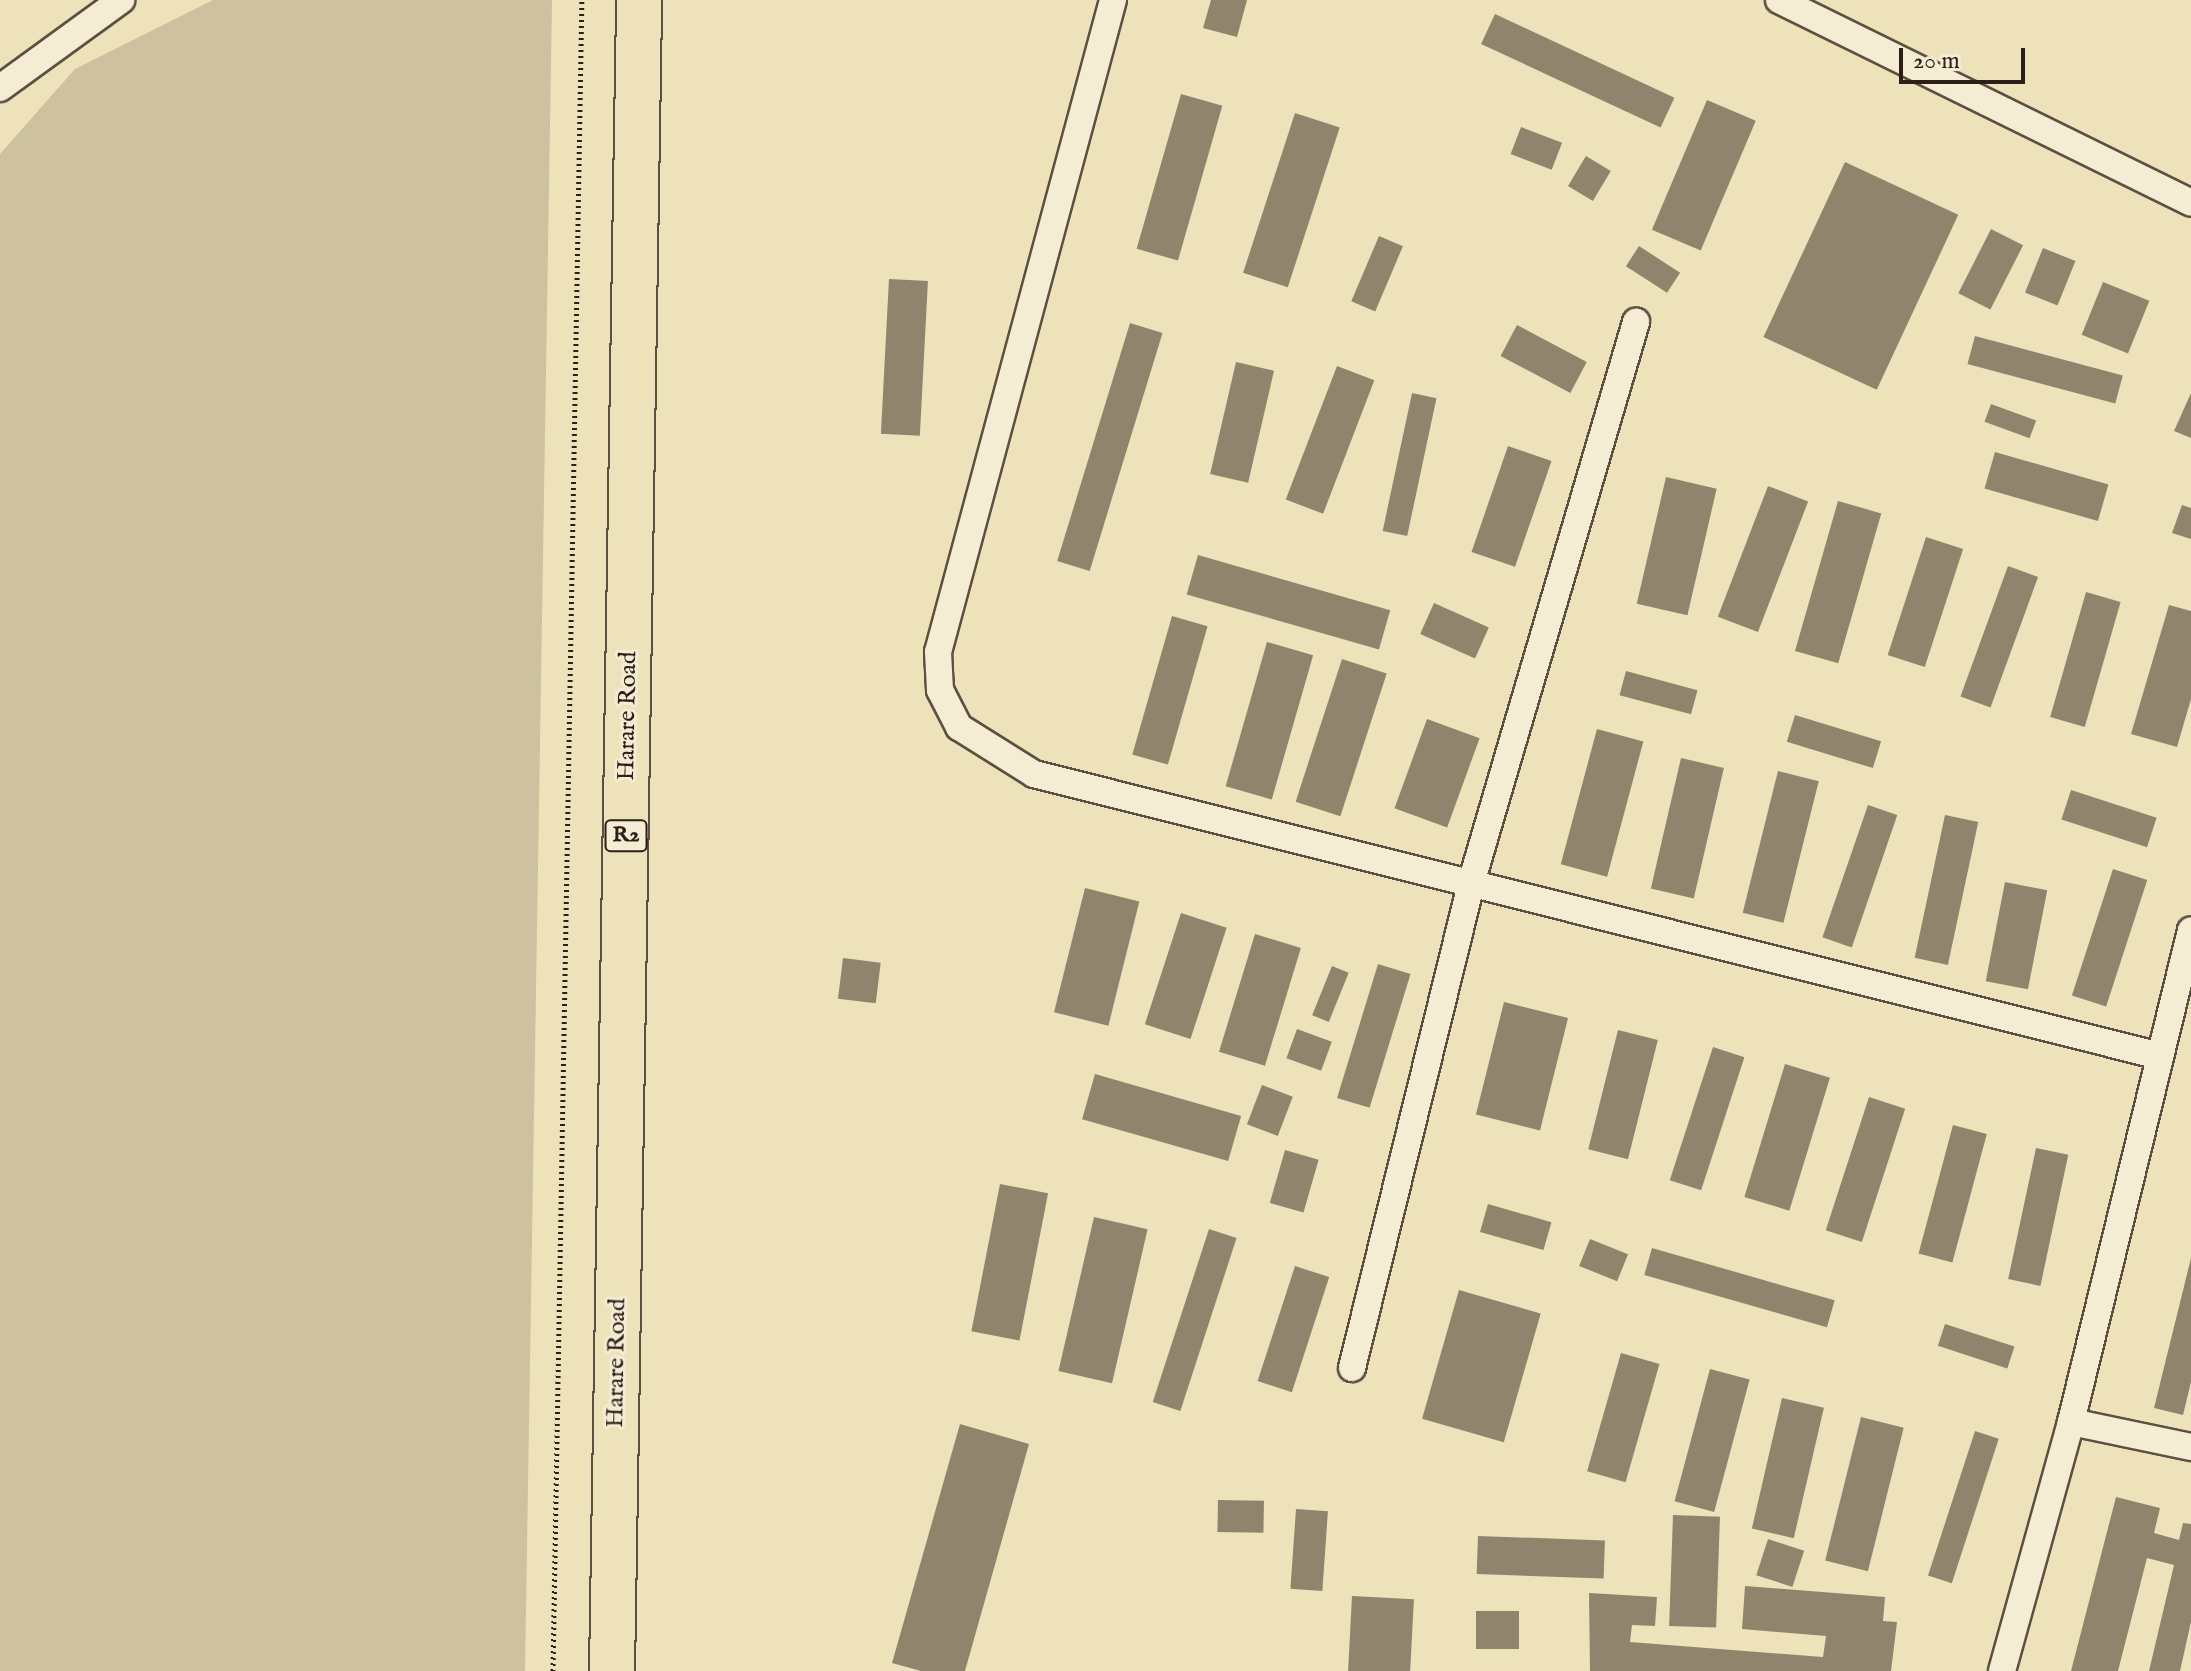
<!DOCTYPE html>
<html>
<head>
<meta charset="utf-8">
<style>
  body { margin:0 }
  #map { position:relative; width:2191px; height:1671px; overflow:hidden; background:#eee2bb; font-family:"IM FELL English",serif }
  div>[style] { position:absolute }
  .green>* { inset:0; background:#cdc19f }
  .building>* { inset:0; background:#91846d; transform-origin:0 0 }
  .path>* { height:5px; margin-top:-2.5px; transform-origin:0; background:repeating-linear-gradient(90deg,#2d1e18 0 2px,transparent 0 6px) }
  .roads { filter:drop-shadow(2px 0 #5d4f41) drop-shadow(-2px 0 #5d4f41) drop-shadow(0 2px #5d4f41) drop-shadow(0 -2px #5d4f41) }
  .lane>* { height:26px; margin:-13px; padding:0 13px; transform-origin:13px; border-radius:13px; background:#f4ecd3 }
  .highway>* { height:44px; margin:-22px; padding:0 22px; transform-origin:22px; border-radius:22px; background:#eee2bb }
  span { translate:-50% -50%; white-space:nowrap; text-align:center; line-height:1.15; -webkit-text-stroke:6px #f4ecd3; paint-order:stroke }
  .shield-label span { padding:2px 6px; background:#f4ecd3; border:2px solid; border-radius:6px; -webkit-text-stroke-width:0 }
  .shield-label { font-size:22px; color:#2d1e18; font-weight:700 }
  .street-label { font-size:24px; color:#2d1e18 }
  .scale { position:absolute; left:1899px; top:48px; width:126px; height:36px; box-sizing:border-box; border:4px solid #2d1e18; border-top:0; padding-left:10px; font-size:24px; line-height:28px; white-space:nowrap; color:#2d1e18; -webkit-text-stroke:6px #f4ecd3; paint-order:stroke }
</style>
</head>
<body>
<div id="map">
  <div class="green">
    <div style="clip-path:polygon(213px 0,552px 0,525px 1671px,0 1671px,0 154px,75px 69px)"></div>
  </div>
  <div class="building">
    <div style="clip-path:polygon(1211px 0,1247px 0,1237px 37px,1203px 28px)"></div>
    <div style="left:1495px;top:14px;width:198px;height:33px;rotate:25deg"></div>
    <div style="left:1181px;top:94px;width:43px;height:161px;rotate:16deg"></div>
    <div style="left:1707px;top:100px;width:53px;height:141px;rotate:23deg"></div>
    <div style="left:1295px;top:113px;width:47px;height:168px;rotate:18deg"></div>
    <div style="left:1521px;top:127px;width:44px;height:29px;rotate:21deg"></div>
    <div style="left:1586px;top:156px;width:29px;height:35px;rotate:31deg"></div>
    <div style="left:1845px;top:162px;width:125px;height:193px;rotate:25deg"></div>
    <div style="left:1991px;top:229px;width:36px;height:72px;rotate:27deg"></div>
    <div style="left:1379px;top:236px;width:26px;height:71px;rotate:23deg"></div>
    <div style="left:1639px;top:246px;width:49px;height:24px;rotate:33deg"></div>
    <div style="left:2043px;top:248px;width:35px;height:48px;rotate:22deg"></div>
    <div style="left:889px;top:279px;width:39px;height:155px;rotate:3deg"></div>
    <div style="left:2103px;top:282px;width:50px;height:57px;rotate:22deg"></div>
    <div style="left:1130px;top:323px;width:34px;height:249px;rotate:17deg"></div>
    <div style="left:1517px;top:325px;width:79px;height:35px;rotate:28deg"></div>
    <div style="left:1975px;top:336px;width:153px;height:29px;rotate:15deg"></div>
    <div style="left:1236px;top:362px;width:39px;height:115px;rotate:13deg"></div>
    <div style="left:1337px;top:366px;width:40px;height:143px;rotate:21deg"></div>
    <div style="left:1412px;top:393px;width:25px;height:141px;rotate:12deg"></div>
    <div style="clip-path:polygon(2191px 393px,2191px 438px,2174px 431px)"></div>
    <div style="left:1991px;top:404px;width:48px;height:19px;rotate:20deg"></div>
    <div style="left:1508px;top:446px;width:46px;height:112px;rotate:19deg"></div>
    <div style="left:1995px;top:452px;width:118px;height:38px;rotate:16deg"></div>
    <div style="left:1666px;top:477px;width:52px;height:130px;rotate:13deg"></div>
    <div style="left:1768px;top:486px;width:43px;height:140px;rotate:21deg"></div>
    <div style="left:1838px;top:501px;width:45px;height:156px;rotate:16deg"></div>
    <div style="clip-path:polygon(2182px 505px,2191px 508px,2191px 539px,2172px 533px)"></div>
    <div style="left:1926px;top:537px;width:39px;height:124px;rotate:18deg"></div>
    <div style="left:1198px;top:555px;width:200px;height:41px;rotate:16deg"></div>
    <div style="left:2008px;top:566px;width:32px;height:139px;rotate:20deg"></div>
    <div style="left:2086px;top:592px;width:36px;height:130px;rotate:16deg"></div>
    <div style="left:1434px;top:603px;width:60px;height:34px;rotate:24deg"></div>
    <div style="clip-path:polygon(2169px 605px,2191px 611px,2191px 699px,2177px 747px,2131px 734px)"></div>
    <div style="left:1172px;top:616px;width:37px;height:144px;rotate:16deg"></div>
    <div style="left:1267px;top:642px;width:48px;height:150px;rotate:16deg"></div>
    <div style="left:1342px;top:659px;width:47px;height:150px;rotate:18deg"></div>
    <div style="left:1626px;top:671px;width:74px;height:25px;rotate:15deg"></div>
    <div style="left:1795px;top:715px;width:90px;height:28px;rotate:17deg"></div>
    <div style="left:1427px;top:719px;width:56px;height:95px;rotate:20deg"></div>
    <div style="left:1597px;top:729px;width:48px;height:140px;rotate:15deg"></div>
    <div style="left:1681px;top:758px;width:44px;height:134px;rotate:13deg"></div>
    <div style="left:1778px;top:771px;width:42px;height:146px;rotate:14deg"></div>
    <div style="left:2071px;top:790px;width:90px;height:31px;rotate:18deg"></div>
    <div style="left:1868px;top:805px;width:31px;height:140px;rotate:19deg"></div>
    <div style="left:1945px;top:815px;width:34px;height:146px;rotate:12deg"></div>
    <div style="left:2113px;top:869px;width:36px;height:133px;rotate:18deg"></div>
    <div style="left:2005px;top:882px;width:43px;height:101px;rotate:11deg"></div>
    <div style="left:1085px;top:888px;width:56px;height:128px;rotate:14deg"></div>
    <div style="left:1181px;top:913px;width:48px;height:117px;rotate:18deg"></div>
    <div style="left:1255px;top:934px;width:48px;height:123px;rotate:17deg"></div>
    <div style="left:843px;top:958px;width:38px;height:41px;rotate:7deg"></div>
    <div style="left:1378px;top:964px;width:34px;height:140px;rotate:17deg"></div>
    <div style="left:1332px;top:966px;width:18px;height:53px;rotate:22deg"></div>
    <div style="left:1504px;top:1002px;width:66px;height:116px;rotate:14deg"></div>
    <div style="left:1297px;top:1029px;width:37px;height:31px;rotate:20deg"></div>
    <div style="left:1618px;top:1030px;width:41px;height:123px;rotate:14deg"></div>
    <div style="left:1713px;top:1047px;width:33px;height:140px;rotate:18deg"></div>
    <div style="left:1785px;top:1064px;width:47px;height:139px;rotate:17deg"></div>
    <div style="left:1095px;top:1074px;width:152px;height:47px;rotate:16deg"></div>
    <div style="left:1262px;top:1085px;width:33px;height:42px;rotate:21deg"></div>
    <div style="left:1869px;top:1097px;width:38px;height:140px;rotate:18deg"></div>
    <div style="left:1953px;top:1125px;width:35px;height:133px;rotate:15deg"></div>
    <div style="left:2036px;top:1148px;width:33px;height:134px;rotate:12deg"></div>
    <div style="left:1285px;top:1150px;width:35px;height:55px;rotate:16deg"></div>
    <div style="left:1000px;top:1184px;width:49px;height:150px;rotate:11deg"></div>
    <div style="left:1488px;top:1204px;width:66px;height:29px;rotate:16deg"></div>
    <div style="left:1094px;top:1217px;width:55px;height:158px;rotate:13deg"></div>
    <div style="left:1209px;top:1229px;width:29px;height:182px;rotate:18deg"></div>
    <div style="left:1590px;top:1239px;width:41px;height:29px;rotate:22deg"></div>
    <div style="left:1652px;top:1248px;width:190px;height:28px;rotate:16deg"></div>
    <div style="clip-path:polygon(2191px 1258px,2191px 1382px,2183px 1415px,2154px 1408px)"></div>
    <div style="left:1295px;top:1266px;width:36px;height:121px;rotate:18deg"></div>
    <div style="left:1459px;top:1290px;width:85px;height:134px;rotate:16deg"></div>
    <div style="left:1945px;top:1324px;width:73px;height:23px;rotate:18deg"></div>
    <div style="left:1621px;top:1353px;width:40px;height:123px;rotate:16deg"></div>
    <div style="left:1710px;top:1369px;width:41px;height:137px;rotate:15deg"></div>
    <div style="left:1782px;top:1398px;width:43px;height:134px;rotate:13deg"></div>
    <div style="left:1861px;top:1417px;width:44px;height:148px;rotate:14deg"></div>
    <div style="clip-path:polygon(960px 1424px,1029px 1444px,965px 1671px,921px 1671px,892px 1663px)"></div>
    <div style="left:1975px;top:1431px;width:25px;height:152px;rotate:18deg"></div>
    <div style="clip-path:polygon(2116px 1497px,2160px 1508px,2154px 1533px,2179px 1540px,2183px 1523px,2191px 1524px,2191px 1622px,2180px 1671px,2149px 1671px,2174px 1565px,2147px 1558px,2118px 1671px,2071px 1671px)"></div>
    <div style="left:1218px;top:1500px;width:46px;height:32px;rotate:1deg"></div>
    <div style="left:1296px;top:1509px;width:32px;height:80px;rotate:4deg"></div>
    <div style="left:1673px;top:1515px;width:47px;height:111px;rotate:2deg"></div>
    <div style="left:1478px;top:1536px;width:127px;height:38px;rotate:2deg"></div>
    <div style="left:1768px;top:1539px;width:38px;height:38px;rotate:18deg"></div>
    <div style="clip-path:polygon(1745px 1586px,1885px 1597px,1883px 1621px,1897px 1622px,1891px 1671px,1590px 1671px,1589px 1593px,1657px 1597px,1655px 1626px,1632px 1625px,1630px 1642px,1823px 1657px,1826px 1636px,1742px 1629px)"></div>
    <div style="left:1352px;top:1596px;width:62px;height:75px;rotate:3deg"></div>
    <div style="left:1476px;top:1611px;width:43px;height:38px"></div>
  </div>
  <div class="path">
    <div style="left:553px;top:1671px;width:1671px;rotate:-89.01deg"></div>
  </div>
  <div class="roads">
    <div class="lane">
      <div style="left:1113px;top:0;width:675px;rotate:105.02deg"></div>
      <div style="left:938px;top:652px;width:38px;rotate:87deg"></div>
      <div style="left:940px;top:690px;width:42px;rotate:62.8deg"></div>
      <div style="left:959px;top:727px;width:89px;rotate:32.1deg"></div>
      <div style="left:1034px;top:774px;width:1157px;rotate:14.06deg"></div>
      <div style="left:1779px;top:0;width:459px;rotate:26.2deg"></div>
      <div style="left:0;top:88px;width:150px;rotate:-36deg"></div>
      <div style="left:1352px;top:1368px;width:503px;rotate:-76.18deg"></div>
      <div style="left:1472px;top:880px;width:582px;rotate:-73.62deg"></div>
      <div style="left:2071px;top:1422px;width:123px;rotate:11.8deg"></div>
      <div style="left:2002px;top:1671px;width:258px;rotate:-74.5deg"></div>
      <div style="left:2071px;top:1422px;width:506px;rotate:-76.29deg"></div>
    </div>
    <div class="highway">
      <div style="left:612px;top:1671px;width:1671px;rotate:-89.07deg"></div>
    </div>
  </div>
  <div class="shield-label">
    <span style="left:626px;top:836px">R2</span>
  </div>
  <div class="street-label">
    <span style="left:628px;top:716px;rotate:-89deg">Harare Road</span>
    <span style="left:617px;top:1363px;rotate:-89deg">Harare Road</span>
  </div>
  <div class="scale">20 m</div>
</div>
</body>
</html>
